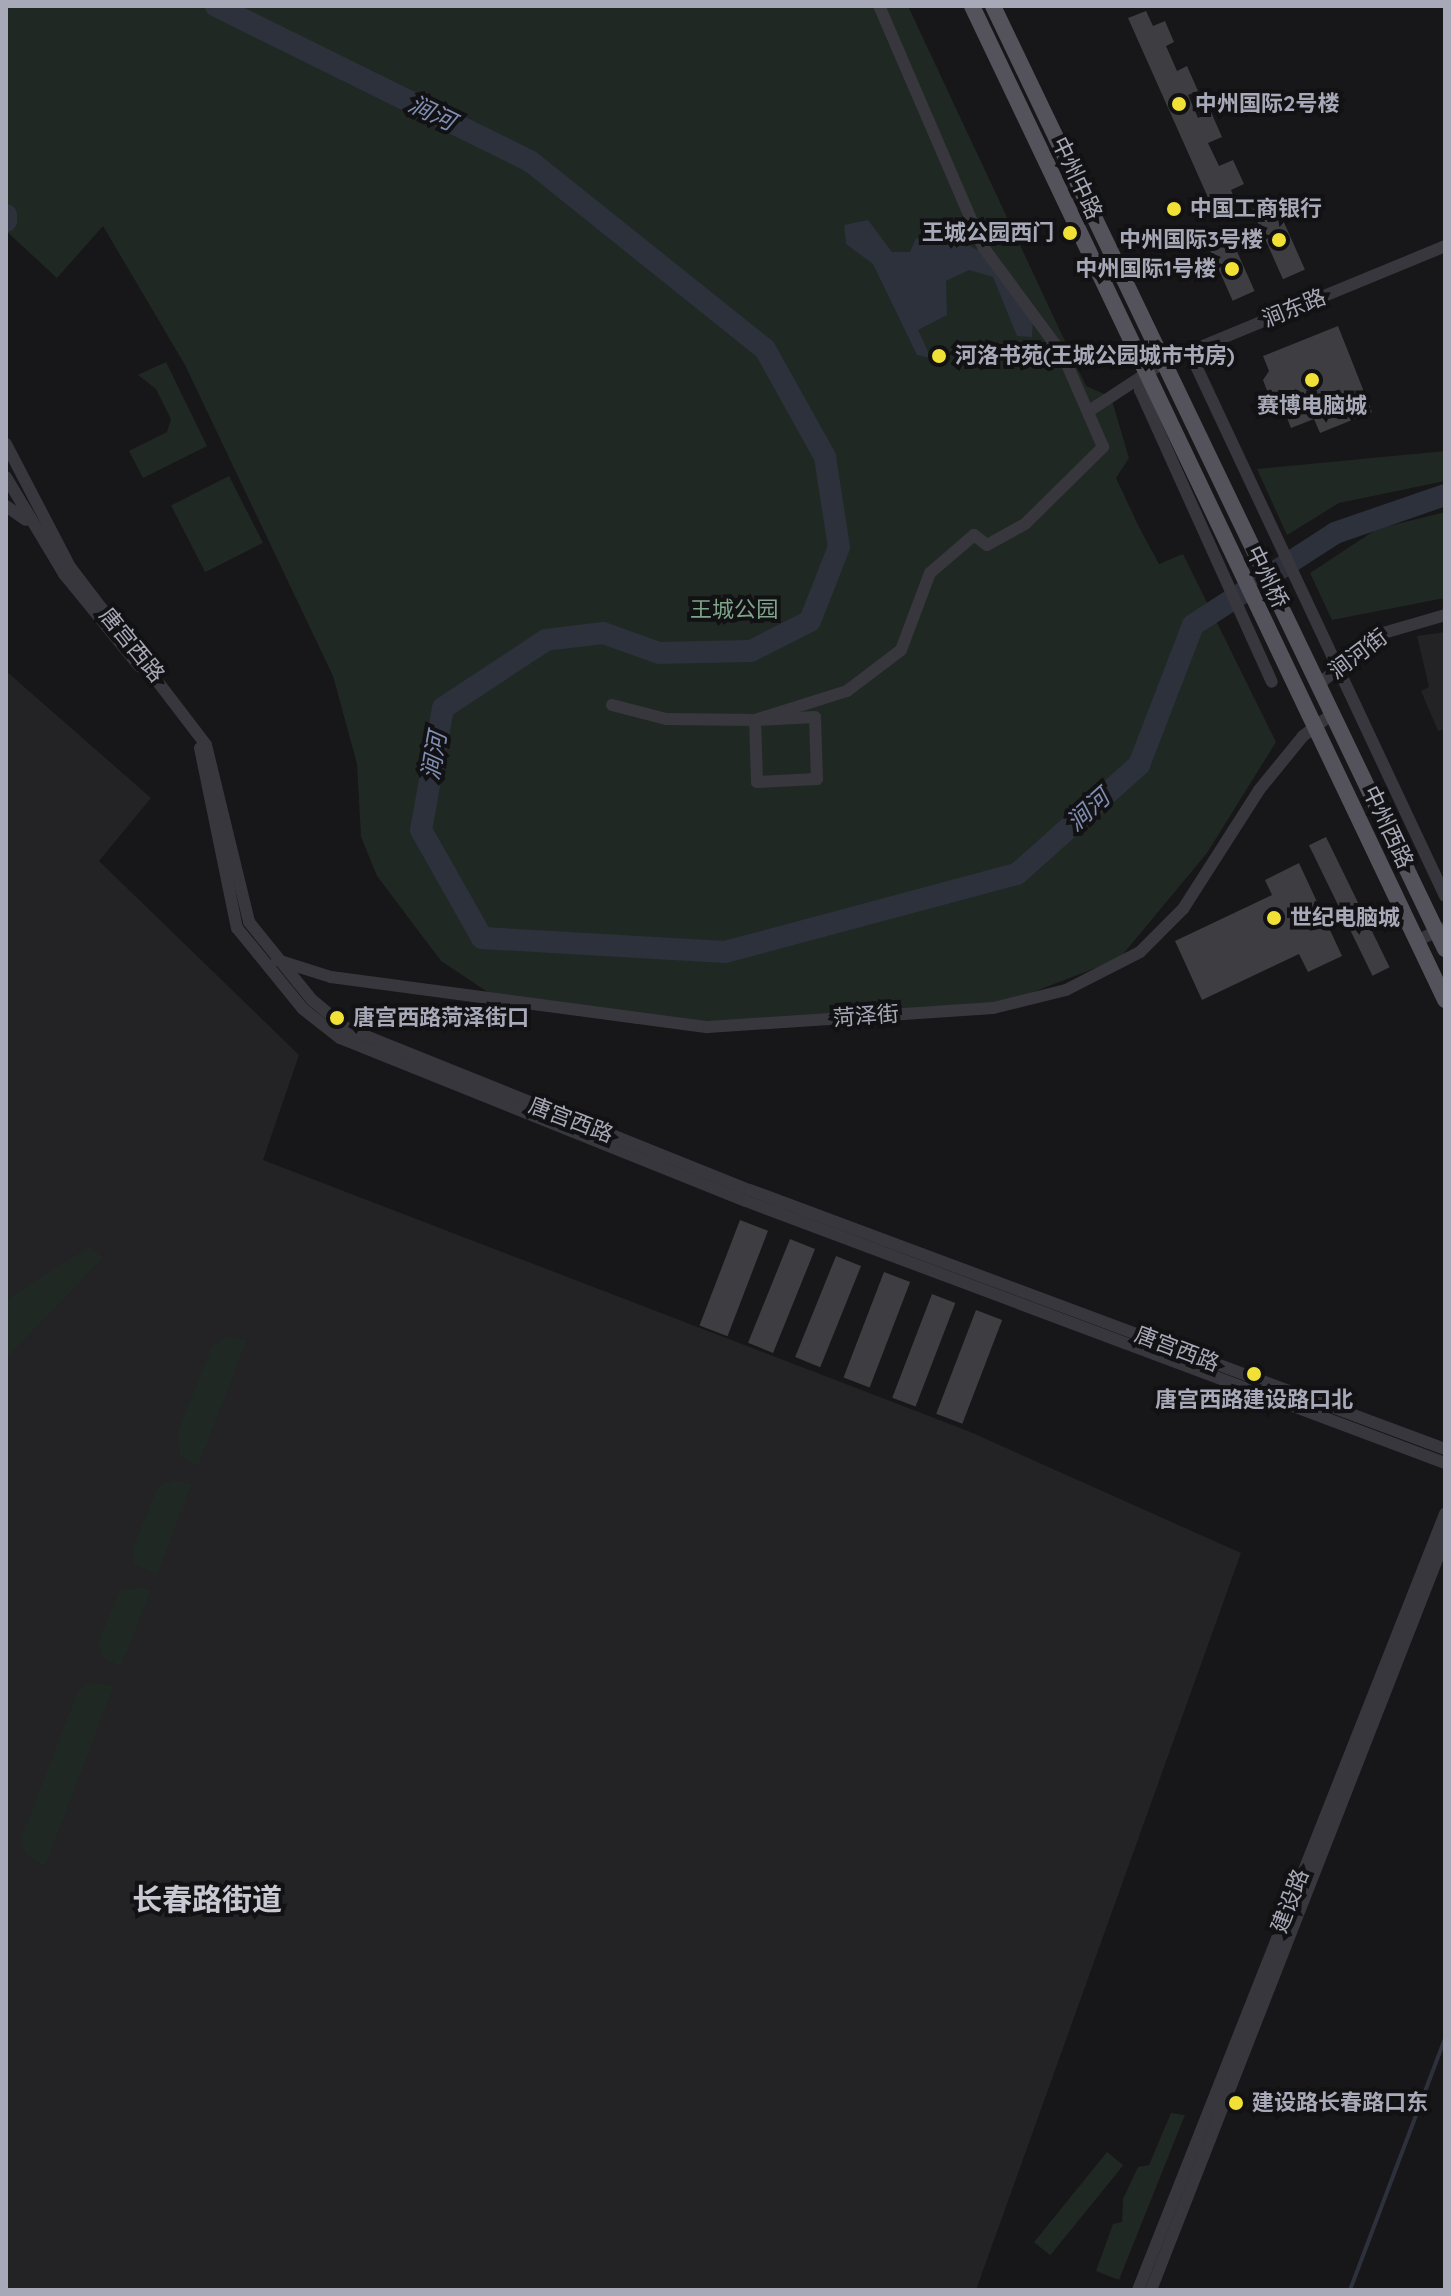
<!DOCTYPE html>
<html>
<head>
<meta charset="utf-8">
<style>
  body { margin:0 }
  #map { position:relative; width:1451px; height:2296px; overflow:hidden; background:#171618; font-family:Quicksand,"Noto Sans SC",sans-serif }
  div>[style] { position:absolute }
  .built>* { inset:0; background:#232225 }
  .green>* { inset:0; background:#202823; transform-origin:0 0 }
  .water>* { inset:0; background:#2c313c }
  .stream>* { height:4px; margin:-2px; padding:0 2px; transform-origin:2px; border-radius:2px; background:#2c313c }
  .river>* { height:22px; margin:-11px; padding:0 11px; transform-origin:11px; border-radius:11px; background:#2c313c }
  .building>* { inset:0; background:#3e3d42; transform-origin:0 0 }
  .minor>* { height:12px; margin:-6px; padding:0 6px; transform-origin:6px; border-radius:6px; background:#38373d }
  .major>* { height:16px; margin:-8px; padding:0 8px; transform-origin:8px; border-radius:8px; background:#54535c }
  .dots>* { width:22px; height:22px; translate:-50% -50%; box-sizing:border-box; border:4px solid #121113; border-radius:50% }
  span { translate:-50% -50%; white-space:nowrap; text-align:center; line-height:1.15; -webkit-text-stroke:8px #121113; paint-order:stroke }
  .poi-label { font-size:22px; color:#a8a9b8; font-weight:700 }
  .left { translate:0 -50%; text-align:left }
  .right { translate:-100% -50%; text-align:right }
  .street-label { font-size:22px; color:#a8a9b8 }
  .park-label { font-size:22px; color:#7fa38b }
  .water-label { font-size:24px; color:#808eb3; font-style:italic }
  .district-label { font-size:30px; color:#c9c9d4; font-weight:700 }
  .frame { position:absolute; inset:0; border:8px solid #a8a9b8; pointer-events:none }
</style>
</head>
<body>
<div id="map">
  <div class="built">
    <div style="clip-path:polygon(1445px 632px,1445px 729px,1438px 731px,1421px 691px,1429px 687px,1417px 636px)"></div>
    <div style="clip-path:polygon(6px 671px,151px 798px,99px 861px,299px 1055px,263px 1160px,968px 1431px,1241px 1553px,976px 2290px,6px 2290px)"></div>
  </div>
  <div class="green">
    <div style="clip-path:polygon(6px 6px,908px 6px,1086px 386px,1111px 397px,1129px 458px,1116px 478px,1139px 527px,1159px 564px,1183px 554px,1276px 742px,1207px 853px,1119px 959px,1028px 994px,952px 1012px,637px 1024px,507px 1005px,441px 961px,377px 876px,361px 837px,357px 764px,333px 676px,185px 365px,103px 226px,57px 278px,6px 231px)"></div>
    <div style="clip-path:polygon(166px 362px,207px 446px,143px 478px,129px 451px,167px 432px,171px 419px,156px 389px,138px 375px)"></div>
    <div style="clip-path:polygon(1445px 451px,1445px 481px,1339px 503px,1287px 535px,1257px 469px)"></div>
    <div style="left:229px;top:476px;width:75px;height:65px;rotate:63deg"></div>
    <div style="clip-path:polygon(1445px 512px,1445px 598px,1332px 620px,1310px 573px,1377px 529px)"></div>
    <div style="clip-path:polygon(89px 1247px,103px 1258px,6px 1359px,6px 1300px)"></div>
    <div style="clip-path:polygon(228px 1336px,247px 1340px,198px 1467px,180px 1456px,177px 1433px,212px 1346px)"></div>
    <div style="clip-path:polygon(174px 1480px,192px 1484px,157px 1575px,134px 1564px,132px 1550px,158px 1486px)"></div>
    <div style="clip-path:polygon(144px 1587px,151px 1591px,121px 1667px,102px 1657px,98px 1642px,120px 1590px)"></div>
    <div style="clip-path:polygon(92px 1682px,114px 1686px,45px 1867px,25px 1854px,21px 1839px,78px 1690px)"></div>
    <div style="clip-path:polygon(1171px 2113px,1185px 2115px,1119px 2280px,1096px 2271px,1113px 2224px,1122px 2222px,1123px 2199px,1138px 2167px,1149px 2165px)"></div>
    <div style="left:1107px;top:2152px;width:21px;height:116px;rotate:39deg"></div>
  </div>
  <div class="water">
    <div style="clip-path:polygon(868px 220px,892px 252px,910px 252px,916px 238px,935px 243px,953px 237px,981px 252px,1033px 318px,1032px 337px,1017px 336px,993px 277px,969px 270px,946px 281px,947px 315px,918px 330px,931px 358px,917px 355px,873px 264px,846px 244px,844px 225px)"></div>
  </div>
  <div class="stream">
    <div style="left:1350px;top:2290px;width:268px;rotate:-69.3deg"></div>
  </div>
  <div class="river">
    <div style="left:216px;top:6px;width:350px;rotate:26.3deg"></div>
    <div style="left:530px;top:161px;width:301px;rotate:38.7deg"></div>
    <div style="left:765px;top:349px;width:124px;rotate:60.9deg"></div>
    <div style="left:825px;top:457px;width:91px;rotate:81.2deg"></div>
    <div style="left:839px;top:547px;width:79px;rotate:111.4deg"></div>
    <div style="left:810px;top:621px;width:66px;rotate:153deg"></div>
    <div style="left:751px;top:651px;width:92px;rotate:178.8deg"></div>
    <div style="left:659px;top:653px;width:59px;rotate:-160.3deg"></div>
    <div style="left:603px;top:633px;width:57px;rotate:173deg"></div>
    <div style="left:546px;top:640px;width:123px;rotate:146.6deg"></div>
    <div style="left:443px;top:708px;width:124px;rotate:100.2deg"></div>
    <div style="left:421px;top:830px;width:124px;rotate:60.5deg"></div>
    <div style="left:482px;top:938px;width:243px;rotate:3.3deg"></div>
    <div style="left:725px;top:952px;width:302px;rotate:-15deg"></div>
    <div style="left:1017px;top:874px;width:164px;rotate:-41.8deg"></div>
    <div style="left:1139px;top:765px;width:150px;rotate:-68.9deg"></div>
    <div style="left:1193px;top:625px;width:169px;rotate:-32.9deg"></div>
    <div style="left:1335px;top:533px;width:116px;rotate:-19.1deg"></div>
    <div style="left:6px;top:215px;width:6px;rotate:90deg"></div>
  </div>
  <div class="building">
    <div style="clip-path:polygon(1146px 11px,1153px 26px,1165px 21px,1174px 42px,1166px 46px,1177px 71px,1187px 66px,1198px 91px,1188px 95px,1198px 118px,1211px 112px,1222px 137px,1208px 143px,1219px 166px,1233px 160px,1244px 184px,1231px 190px,1236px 202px,1214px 211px,1128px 18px)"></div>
    <div style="left:1274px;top:200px;width:76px;height:24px;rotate:66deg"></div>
    <div style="left:1231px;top:238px;width:58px;height:24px;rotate:66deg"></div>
    <div style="clip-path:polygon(1338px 326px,1372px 412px,1320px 433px,1314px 419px,1291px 428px,1285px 413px,1274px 409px,1263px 380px,1269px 371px,1263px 356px)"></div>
    <div style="left:1326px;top:837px;width:145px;height:19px;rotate:64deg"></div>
    <div style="clip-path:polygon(1299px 863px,1342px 956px,1308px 972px,1299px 954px,1202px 1000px,1175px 941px,1272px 895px,1265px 880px)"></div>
    <div style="left:740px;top:1220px;width:30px;height:113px;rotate:21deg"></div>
    <div style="left:790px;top:1239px;width:27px;height:112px;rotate:22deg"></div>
    <div style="left:836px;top:1256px;width:27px;height:109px;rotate:22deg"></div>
    <div style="left:884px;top:1272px;width:28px;height:113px;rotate:21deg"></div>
    <div style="left:932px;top:1294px;width:25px;height:111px;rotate:21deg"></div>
    <div style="left:976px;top:1310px;width:28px;height:111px;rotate:21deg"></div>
  </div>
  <div class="minor">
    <div style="left:1189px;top:351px;width:602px;rotate:64.84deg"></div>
    <div style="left:1145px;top:374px;width:17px;rotate:107deg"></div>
    <div style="left:1140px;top:390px;width:320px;rotate:65.7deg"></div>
    <div style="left:1089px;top:411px;width:90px;rotate:-33.2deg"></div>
    <div style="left:1164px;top:362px;width:304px;rotate:-22.4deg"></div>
    <div style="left:6px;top:444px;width:139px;rotate:62.5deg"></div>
    <div style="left:70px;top:567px;width:224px;rotate:52.6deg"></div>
    <div style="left:206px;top:745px;width:182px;rotate:76.3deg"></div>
    <div style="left:249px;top:922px;width:100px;rotate:51.1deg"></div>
    <div style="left:312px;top:1000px;width:44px;rotate:39.5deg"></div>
    <div style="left:346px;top:1028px;width:435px;rotate:21.9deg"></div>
    <div style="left:750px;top:1190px;width:742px;rotate:20.44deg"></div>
    <div style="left:6px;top:477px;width:113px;rotate:59.1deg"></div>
    <div style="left:64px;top:574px;width:119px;rotate:50.8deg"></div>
    <div style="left:6px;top:506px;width:24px;rotate:35deg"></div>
    <div style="left:1319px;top:684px;width:79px;rotate:-39.3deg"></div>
    <div style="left:1380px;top:634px;width:68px;rotate:-16.3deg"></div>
    <div style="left:612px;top:705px;width:56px;rotate:14.5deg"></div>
    <div style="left:666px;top:719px;width:89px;rotate:0.6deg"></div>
    <div style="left:755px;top:720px;width:96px;rotate:-17.5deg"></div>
    <div style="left:847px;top:691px;width:68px;rotate:-37.2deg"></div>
    <div style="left:901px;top:650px;width:82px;rotate:-69.4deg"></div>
    <div style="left:930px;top:573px;width:58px;rotate:-40.8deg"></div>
    <div style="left:974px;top:535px;width:16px;rotate:38deg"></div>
    <div style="left:987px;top:545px;width:43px;rotate:-28.9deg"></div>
    <div style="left:1025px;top:524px;width:110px;rotate:-44.6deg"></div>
    <div style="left:1103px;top:447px;width:100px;rotate:-113.5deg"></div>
    <div style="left:1063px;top:355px;width:134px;rotate:-126.5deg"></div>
    <div style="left:983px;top:247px;width:262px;rotate:-113.3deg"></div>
    <div style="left:815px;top:717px;width:62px;rotate:88.2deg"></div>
    <div style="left:817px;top:779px;width:60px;rotate:177.1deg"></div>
    <div style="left:757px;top:782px;width:62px;rotate:-91.8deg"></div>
    <div style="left:755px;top:720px;width:60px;rotate:-2.9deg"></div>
    <div style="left:200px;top:748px;width:184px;rotate:78.4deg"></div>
    <div style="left:237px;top:928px;width:104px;rotate:50.8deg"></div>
    <div style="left:303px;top:1009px;width:47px;rotate:38.1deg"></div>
    <div style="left:340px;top:1038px;width:437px;rotate:21.9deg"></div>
    <div style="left:746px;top:1201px;width:746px;rotate:20.55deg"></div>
    <div style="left:1418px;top:940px;width:30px;rotate:-24deg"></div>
    <div style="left:277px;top:960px;width:57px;rotate:17.5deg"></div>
    <div style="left:331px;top:977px;width:380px;rotate:7.6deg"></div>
    <div style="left:708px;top:1027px;width:286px;rotate:-3.8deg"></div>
    <div style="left:993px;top:1008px;width:75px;rotate:-13.9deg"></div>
    <div style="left:1066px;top:990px;width:83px;rotate:-27.2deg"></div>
    <div style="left:1140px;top:952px;width:61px;rotate:-45deg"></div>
    <div style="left:1183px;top:909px;width:141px;rotate:-57.4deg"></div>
    <div style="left:1259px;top:790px;width:70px;rotate:-50.8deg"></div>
    <div style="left:1303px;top:736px;width:38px;rotate:-37deg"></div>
    <div style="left:1138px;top:2290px;width:835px;rotate:-68.42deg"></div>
    <div style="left:1151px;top:2290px;width:806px;rotate:-68.62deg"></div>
  </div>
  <div class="major">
    <div style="left:972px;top:6px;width:1101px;rotate:64.55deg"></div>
    <div style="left:993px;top:6px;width:1046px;rotate:64.39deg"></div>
  </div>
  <div class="dots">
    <div style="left:1179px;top:104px;background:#f1e136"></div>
    <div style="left:1174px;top:209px;background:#f1e136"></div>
    <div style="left:1070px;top:233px;background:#f1e136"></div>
    <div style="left:1279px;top:240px;background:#f1e136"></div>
    <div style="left:1232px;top:269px;background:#f1e136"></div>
    <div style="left:939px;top:356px;background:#f1e136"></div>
    <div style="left:1312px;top:380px;background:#f1e136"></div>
    <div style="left:1274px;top:918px;background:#f1e136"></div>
    <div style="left:337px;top:1018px;background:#f1e136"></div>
    <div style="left:1254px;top:1374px;background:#f1e136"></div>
    <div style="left:1236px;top:2103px;background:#f1e136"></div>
  </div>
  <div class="poi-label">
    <span class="left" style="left:1195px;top:104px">中州国际2号楼</span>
    <span class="left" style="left:1190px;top:209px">中国工商银行</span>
    <span class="right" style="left:1054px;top:233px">王城公园西门</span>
    <span class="right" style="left:1263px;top:240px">中州国际3号楼</span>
    <span class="right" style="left:1216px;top:269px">中州国际1号楼</span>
    <span class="left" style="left:955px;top:356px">河洛书苑(王城公园城市书房)</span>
    <span style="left:1312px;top:406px">赛博电脑城</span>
    <span class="left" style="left:1290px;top:918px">世纪电脑城</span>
    <span class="left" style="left:353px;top:1018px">唐宫西路菏泽街口</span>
    <span style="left:1254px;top:1400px">唐宫西路建设路口北</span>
    <span class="left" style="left:1252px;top:2103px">建设路长春路口东</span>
  </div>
  <div class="street-label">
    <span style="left:1077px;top:178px;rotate:65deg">中州中路</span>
    <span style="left:1294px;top:308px;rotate:-22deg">涧东路</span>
    <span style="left:1267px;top:577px;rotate:64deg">中州桥</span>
    <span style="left:132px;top:645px;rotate:51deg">唐宫西路</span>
    <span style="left:1358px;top:654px;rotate:-37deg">涧河街</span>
    <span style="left:1388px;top:827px;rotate:65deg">中州西路</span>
    <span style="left:866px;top:1016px;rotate:-4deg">菏泽街</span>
    <span style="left:571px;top:1120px;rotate:21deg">唐宫西路</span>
    <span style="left:1177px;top:1349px;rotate:21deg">唐宫西路</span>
    <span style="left:1290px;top:1901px;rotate:-69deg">建设路</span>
  </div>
  <div class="park-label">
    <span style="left:734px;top:610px">王城公园</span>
  </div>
  <div class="water-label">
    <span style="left:432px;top:113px;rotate:26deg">涧河</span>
    <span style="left:434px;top:756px;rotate:-80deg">涧河</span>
    <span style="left:1088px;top:810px;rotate:-42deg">涧河</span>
  </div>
  <div class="district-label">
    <span style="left:207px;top:1899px">长春路街道</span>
  </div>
  <div class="frame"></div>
</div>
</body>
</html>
